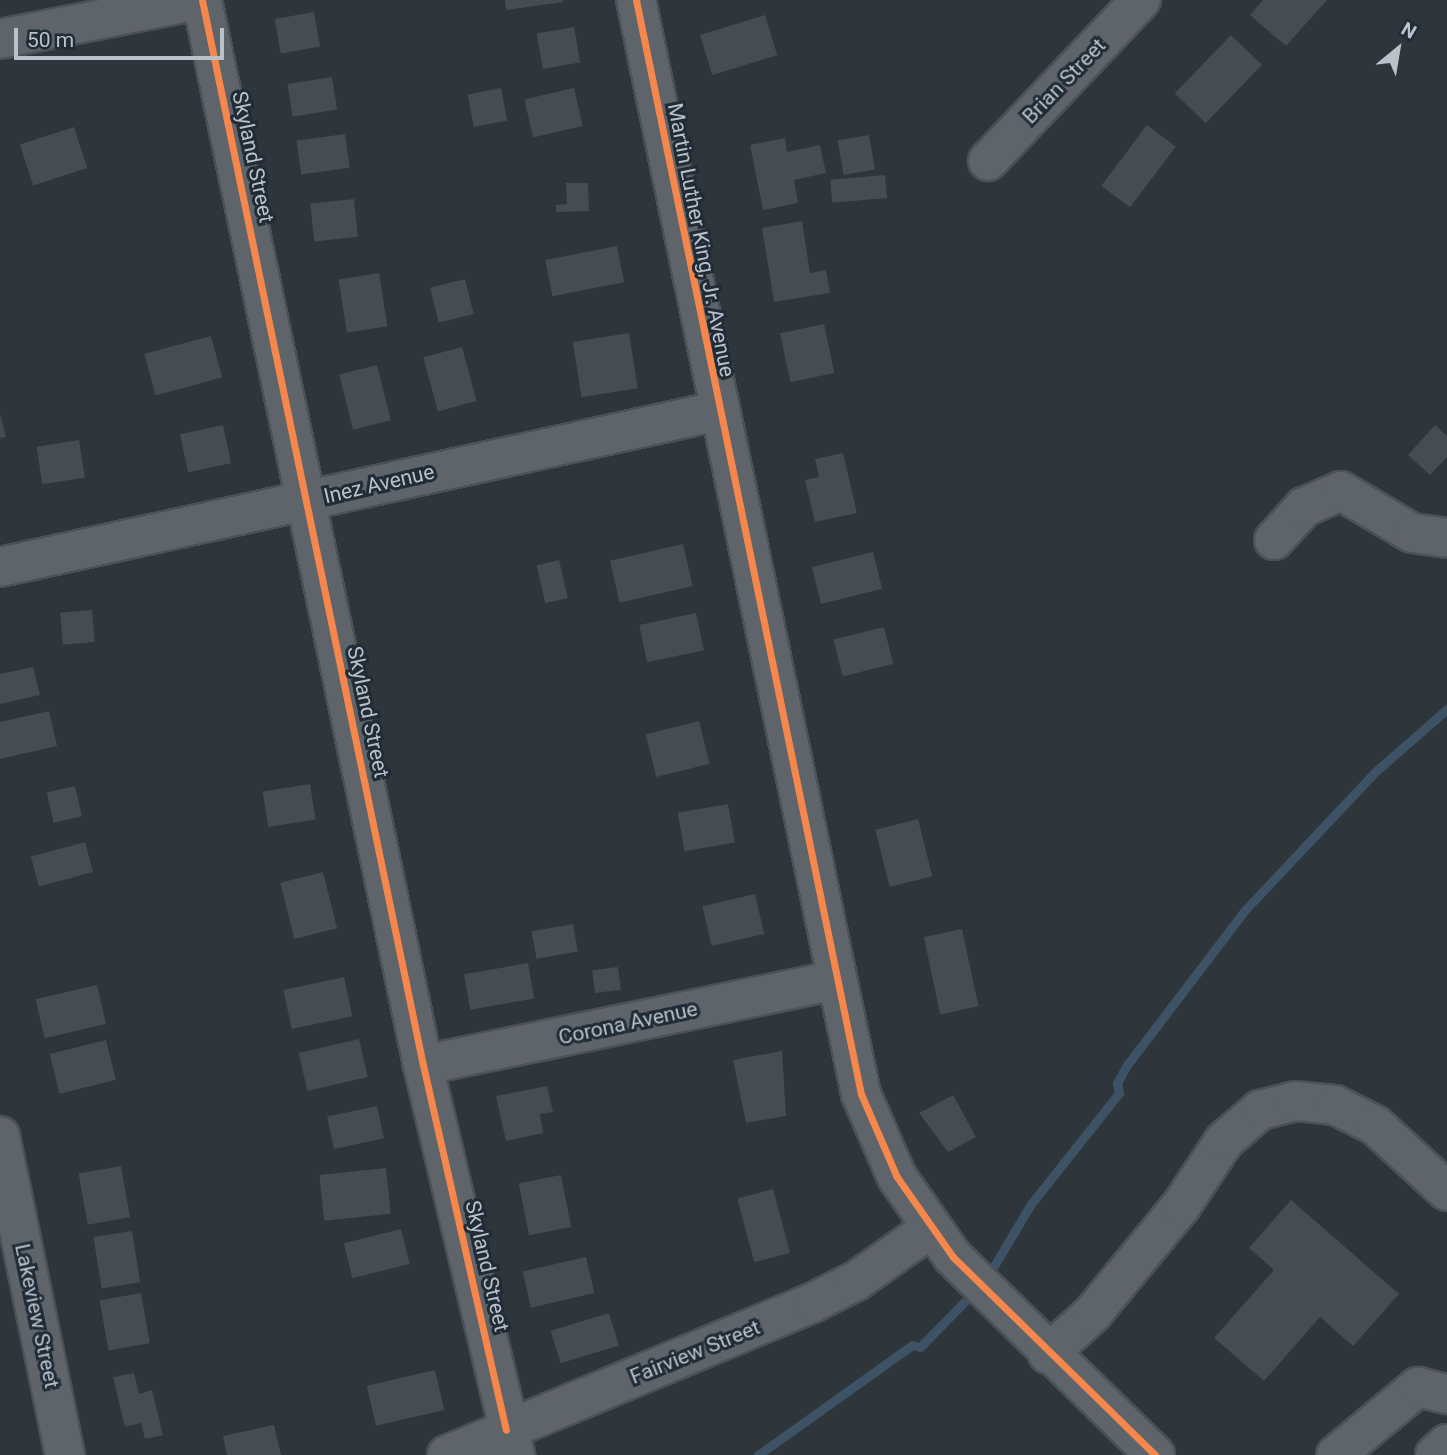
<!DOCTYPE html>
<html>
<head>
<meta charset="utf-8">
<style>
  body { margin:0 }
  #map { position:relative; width:1447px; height:1455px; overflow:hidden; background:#2e353b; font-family:Roboto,sans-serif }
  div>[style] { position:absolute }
  .stream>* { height:9px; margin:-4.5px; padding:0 4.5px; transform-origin:4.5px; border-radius:4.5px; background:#3d5264 }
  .building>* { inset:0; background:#464c51; transform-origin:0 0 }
  .roads { filter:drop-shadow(2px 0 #4c5156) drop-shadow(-2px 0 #4c5156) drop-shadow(0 2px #4c5156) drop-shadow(0 -2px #4c5156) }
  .minor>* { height:38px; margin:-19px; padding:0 19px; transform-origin:19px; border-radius:19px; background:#5e6469 }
  .cycleway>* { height:7px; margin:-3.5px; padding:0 3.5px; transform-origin:3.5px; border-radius:3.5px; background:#f5874c }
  span { translate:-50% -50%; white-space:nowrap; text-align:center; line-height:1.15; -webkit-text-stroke:6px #212c36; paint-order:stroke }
  .street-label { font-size:21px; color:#b9c2cb }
  .north { position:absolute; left:1363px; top:14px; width:70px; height:70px; -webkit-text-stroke:5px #212c36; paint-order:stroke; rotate:30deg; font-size:19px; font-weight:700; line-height:28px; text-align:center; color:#b9c2cb }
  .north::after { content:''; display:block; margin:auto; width:24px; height:32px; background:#b9c2cb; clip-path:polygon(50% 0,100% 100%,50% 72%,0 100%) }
  .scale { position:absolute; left:14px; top:28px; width:210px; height:32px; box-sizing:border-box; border:4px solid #b9c2cb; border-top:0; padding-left:9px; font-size:21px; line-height:24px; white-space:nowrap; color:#b9c2cb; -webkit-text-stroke:5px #212c36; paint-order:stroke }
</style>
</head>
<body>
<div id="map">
  <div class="stream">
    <div style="left:994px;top:1266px;width:72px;rotate:-59.2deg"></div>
    <div style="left:1031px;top:1204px;width:142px;rotate:-51.6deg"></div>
    <div style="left:1119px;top:1093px;width:10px;rotate:-101deg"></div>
    <div style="left:1117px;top:1083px;width:21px;rotate:-61deg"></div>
    <div style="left:1127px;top:1065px;width:196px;rotate:-52.7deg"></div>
    <div style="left:1246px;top:909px;width:188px;rotate:-46.7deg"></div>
    <div style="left:1375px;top:772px;width:96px;rotate:-41.2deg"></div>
    <div style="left:758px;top:1455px;width:189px;rotate:-35.5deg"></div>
    <div style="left:912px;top:1345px;width:8px;rotate:14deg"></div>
    <div style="left:920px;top:1347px;width:64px;rotate:-45.6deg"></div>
  </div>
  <div class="building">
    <div style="clip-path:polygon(505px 0,563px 0,563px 2px,506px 10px)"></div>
    <div style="clip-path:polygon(1263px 0,1327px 0,1286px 46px,1250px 15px)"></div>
    <div style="left:314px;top:12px;width:35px;height:40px;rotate:80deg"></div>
    <div style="left:765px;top:15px;width:42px;height:68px;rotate:73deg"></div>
    <div style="left:574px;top:27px;width:36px;height:38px;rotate:80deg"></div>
    <div style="left:1231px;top:35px;width:43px;height:81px;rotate:44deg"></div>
    <div style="left:332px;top:77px;width:33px;height:45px;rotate:81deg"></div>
    <div style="left:501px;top:88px;width:33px;height:34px;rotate:79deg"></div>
    <div style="left:574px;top:88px;width:39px;height:51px;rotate:77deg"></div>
    <div style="left:1147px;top:125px;width:36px;height:76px;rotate:37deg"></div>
    <div style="left:74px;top:127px;width:43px;height:57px;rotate:72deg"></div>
    <div style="left:345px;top:134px;width:34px;height:49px;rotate:82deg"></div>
    <div style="left:869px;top:135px;width:35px;height:32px;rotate:80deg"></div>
    <div style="clip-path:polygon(785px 138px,787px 152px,820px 145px,826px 173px,794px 180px,798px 203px,763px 210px,750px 145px)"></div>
    <div style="left:885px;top:175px;width:23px;height:55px;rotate:85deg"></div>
    <div style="clip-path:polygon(566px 183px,588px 183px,589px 211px,556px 212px,556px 205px,567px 204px)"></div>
    <div style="left:354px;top:199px;width:38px;height:44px;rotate:84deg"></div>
    <div style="clip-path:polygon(802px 221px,810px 273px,826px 270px,830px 293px,774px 302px,762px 228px)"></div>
    <div style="left:617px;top:246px;width:37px;height:73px;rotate:79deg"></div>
    <div style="left:379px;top:273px;width:54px;height:41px;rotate:81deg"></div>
    <div style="left:465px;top:279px;width:36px;height:36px;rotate:76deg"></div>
    <div style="left:824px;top:324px;width:50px;height:45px;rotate:78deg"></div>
    <div style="left:629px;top:333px;width:56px;height:57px;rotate:81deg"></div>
    <div style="left:211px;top:336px;width:43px;height:69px;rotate:75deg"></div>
    <div style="left:462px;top:347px;width:56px;height:40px;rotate:75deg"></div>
    <div style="left:377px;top:365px;width:57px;height:39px;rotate:76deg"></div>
    <div style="clip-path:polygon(0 414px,6px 437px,0 438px)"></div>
    <div style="left:223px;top:425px;width:39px;height:44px;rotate:78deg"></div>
    <div style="clip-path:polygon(1435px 425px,1447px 436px,1447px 457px,1430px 475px,1408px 455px)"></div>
    <div style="left:79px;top:440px;width:38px;height:43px;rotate:81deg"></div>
    <div style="clip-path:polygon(843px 453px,857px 513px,815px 522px,805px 480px,819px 477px,815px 459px)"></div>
    <div style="left:683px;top:544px;width:43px;height:75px;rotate:77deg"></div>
    <div style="left:873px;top:552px;width:38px;height:63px;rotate:76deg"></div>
    <div style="left:559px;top:560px;width:39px;height:23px;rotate:77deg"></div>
    <div style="left:92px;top:610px;width:32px;height:32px;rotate:85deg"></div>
    <div style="left:696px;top:613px;width:38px;height:58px;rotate:78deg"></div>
    <div style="left:884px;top:627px;width:38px;height:52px;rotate:76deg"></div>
    <div style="clip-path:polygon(33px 667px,40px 695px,0 704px,0 674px)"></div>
    <div style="clip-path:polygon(49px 711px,57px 746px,0 759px,0 722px)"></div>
    <div style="left:699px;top:721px;width:44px;height:55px;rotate:76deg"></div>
    <div style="left:310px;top:784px;width:36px;height:48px;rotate:81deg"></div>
    <div style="left:75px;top:786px;width:31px;height:29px;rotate:77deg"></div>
    <div style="left:728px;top:804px;width:39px;height:51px;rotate:80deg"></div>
    <div style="left:918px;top:819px;width:59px;height:44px;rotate:76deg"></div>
    <div style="left:85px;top:842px;width:31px;height:56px;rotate:75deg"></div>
    <div style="left:323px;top:872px;width:58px;height:44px;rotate:76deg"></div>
    <div style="left:755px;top:894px;width:41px;height:54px;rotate:77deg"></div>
    <div style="left:573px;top:924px;width:28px;height:42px;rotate:80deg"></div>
    <div style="left:962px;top:929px;width:79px;height:39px;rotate:78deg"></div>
    <div style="left:528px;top:963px;width:36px;height:65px;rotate:80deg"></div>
    <div style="left:618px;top:967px;width:23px;height:26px;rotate:83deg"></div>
    <div style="left:344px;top:977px;width:40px;height:62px;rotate:78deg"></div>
    <div style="left:97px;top:985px;width:40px;height:63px;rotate:77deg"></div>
    <div style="left:359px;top:1039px;width:39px;height:62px;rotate:77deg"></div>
    <div style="left:106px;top:1040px;width:41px;height:58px;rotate:76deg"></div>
    <div style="clip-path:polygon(782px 1051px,786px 1116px,746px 1123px,733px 1060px)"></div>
    <div style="clip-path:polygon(547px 1086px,553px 1112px,540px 1114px,543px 1133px,506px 1141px,496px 1096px)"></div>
    <div style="clip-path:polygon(953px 1095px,976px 1137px,948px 1152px,919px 1113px)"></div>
    <div style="left:377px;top:1106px;width:33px;height:51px;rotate:78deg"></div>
    <div style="left:121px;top:1166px;width:52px;height:43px;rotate:80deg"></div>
    <div style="left:386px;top:1168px;width:46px;height:67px;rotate:84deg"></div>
    <div style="left:561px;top:1175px;width:53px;height:43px;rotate:79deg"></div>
    <div style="left:773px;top:1189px;width:66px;height:37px;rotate:75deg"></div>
    <div style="clip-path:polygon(1291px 1200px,1399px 1294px,1353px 1346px,1320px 1317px,1264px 1381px,1214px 1338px,1274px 1270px,1249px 1248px)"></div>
    <div style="left:401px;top:1229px;width:36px;height:59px;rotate:76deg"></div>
    <div style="left:132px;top:1231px;width:52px;height:39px;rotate:81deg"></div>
    <div style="left:586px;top:1257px;width:37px;height:65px;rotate:77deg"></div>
    <div style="left:141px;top:1293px;width:51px;height:42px;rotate:80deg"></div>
    <div style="left:609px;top:1313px;width:34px;height:61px;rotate:73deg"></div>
    <div style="left:435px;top:1370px;width:41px;height:70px;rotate:77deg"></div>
    <div style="clip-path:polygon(134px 1373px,139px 1394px,152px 1390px,163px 1435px,145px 1439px,141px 1423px,125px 1427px,113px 1377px)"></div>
    <div style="clip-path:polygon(274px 1425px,281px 1455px,227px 1455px,223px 1436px)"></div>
  </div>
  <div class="roads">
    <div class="minor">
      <div style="left:202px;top:0;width:1088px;rotate:78.28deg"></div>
      <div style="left:423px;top:1065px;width:401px;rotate:76.7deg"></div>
      <div style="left:636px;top:0;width:1117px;rotate:78.38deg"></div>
      <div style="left:861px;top:1094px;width:90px;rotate:66.6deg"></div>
      <div style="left:897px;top:1177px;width:98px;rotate:55deg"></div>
      <div style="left:953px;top:1257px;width:283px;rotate:44.4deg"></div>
      <div style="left:0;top:39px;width:202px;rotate:-11.1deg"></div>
      <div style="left:988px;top:161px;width:222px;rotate:-46.5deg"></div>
      <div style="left:1274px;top:540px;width:45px;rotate:-47.7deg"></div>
      <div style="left:1304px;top:507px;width:40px;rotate:-23.4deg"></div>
      <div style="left:1341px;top:491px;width:82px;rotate:30.6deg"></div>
      <div style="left:1412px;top:533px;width:35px;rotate:8deg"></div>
      <div style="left:0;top:567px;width:735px;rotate:-12.26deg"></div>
      <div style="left:423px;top:1065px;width:419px;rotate:-11.6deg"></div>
      <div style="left:0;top:1136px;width:326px;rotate:78.5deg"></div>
      <div style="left:1048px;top:1354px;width:61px;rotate:-42.3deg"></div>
      <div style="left:1093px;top:1313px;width:139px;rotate:-50.6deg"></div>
      <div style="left:1181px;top:1206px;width:78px;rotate:-56.5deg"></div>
      <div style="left:1224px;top:1141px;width:48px;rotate:-40.7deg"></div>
      <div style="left:1260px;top:1110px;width:36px;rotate:-14deg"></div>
      <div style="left:1295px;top:1101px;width:40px;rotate:5.7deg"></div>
      <div style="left:1335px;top:1105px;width:45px;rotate:26.6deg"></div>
      <div style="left:1375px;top:1125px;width:98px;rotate:42.5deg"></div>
      <div style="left:447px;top:1455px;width:395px;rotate:-22.6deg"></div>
      <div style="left:812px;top:1303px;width:49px;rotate:-26.6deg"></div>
      <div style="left:856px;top:1281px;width:92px;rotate:-35.2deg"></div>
      <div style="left:1336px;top:1455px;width:107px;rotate:-39.7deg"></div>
      <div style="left:1418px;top:1387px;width:30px;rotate:14deg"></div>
      <div style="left:1435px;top:1455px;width:16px;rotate:-43deg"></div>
    </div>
  </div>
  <div class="cycleway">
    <div style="left:202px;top:0;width:1088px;rotate:78.28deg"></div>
    <div style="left:423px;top:1065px;width:374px;rotate:77.2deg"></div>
    <div style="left:636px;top:0;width:1117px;rotate:78.38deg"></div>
    <div style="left:861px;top:1094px;width:90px;rotate:66.6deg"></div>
    <div style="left:897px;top:1177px;width:98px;rotate:55deg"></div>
    <div style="left:953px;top:1257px;width:283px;rotate:44.4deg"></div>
  </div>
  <div class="street-label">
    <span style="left:1064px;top:81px;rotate:-46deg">Brian Street</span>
    <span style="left:253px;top:157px;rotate:78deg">Skyland Street</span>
    <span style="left:701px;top:240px;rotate:79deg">Martin Luther King, Jr. Avenue</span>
    <span style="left:379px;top:484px;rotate:-13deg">Inez Avenue</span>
    <span style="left:368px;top:712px;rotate:78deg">Skyland Street</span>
    <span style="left:628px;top:1023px;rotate:-12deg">Corona Avenue</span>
    <span style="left:487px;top:1266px;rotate:77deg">Skyland Street</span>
    <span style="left:37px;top:1316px;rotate:78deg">Lakeview Street</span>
    <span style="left:695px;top:1352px;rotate:-22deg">Fairview Street</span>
  </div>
  <div class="north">N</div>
  <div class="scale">50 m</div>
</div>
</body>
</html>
